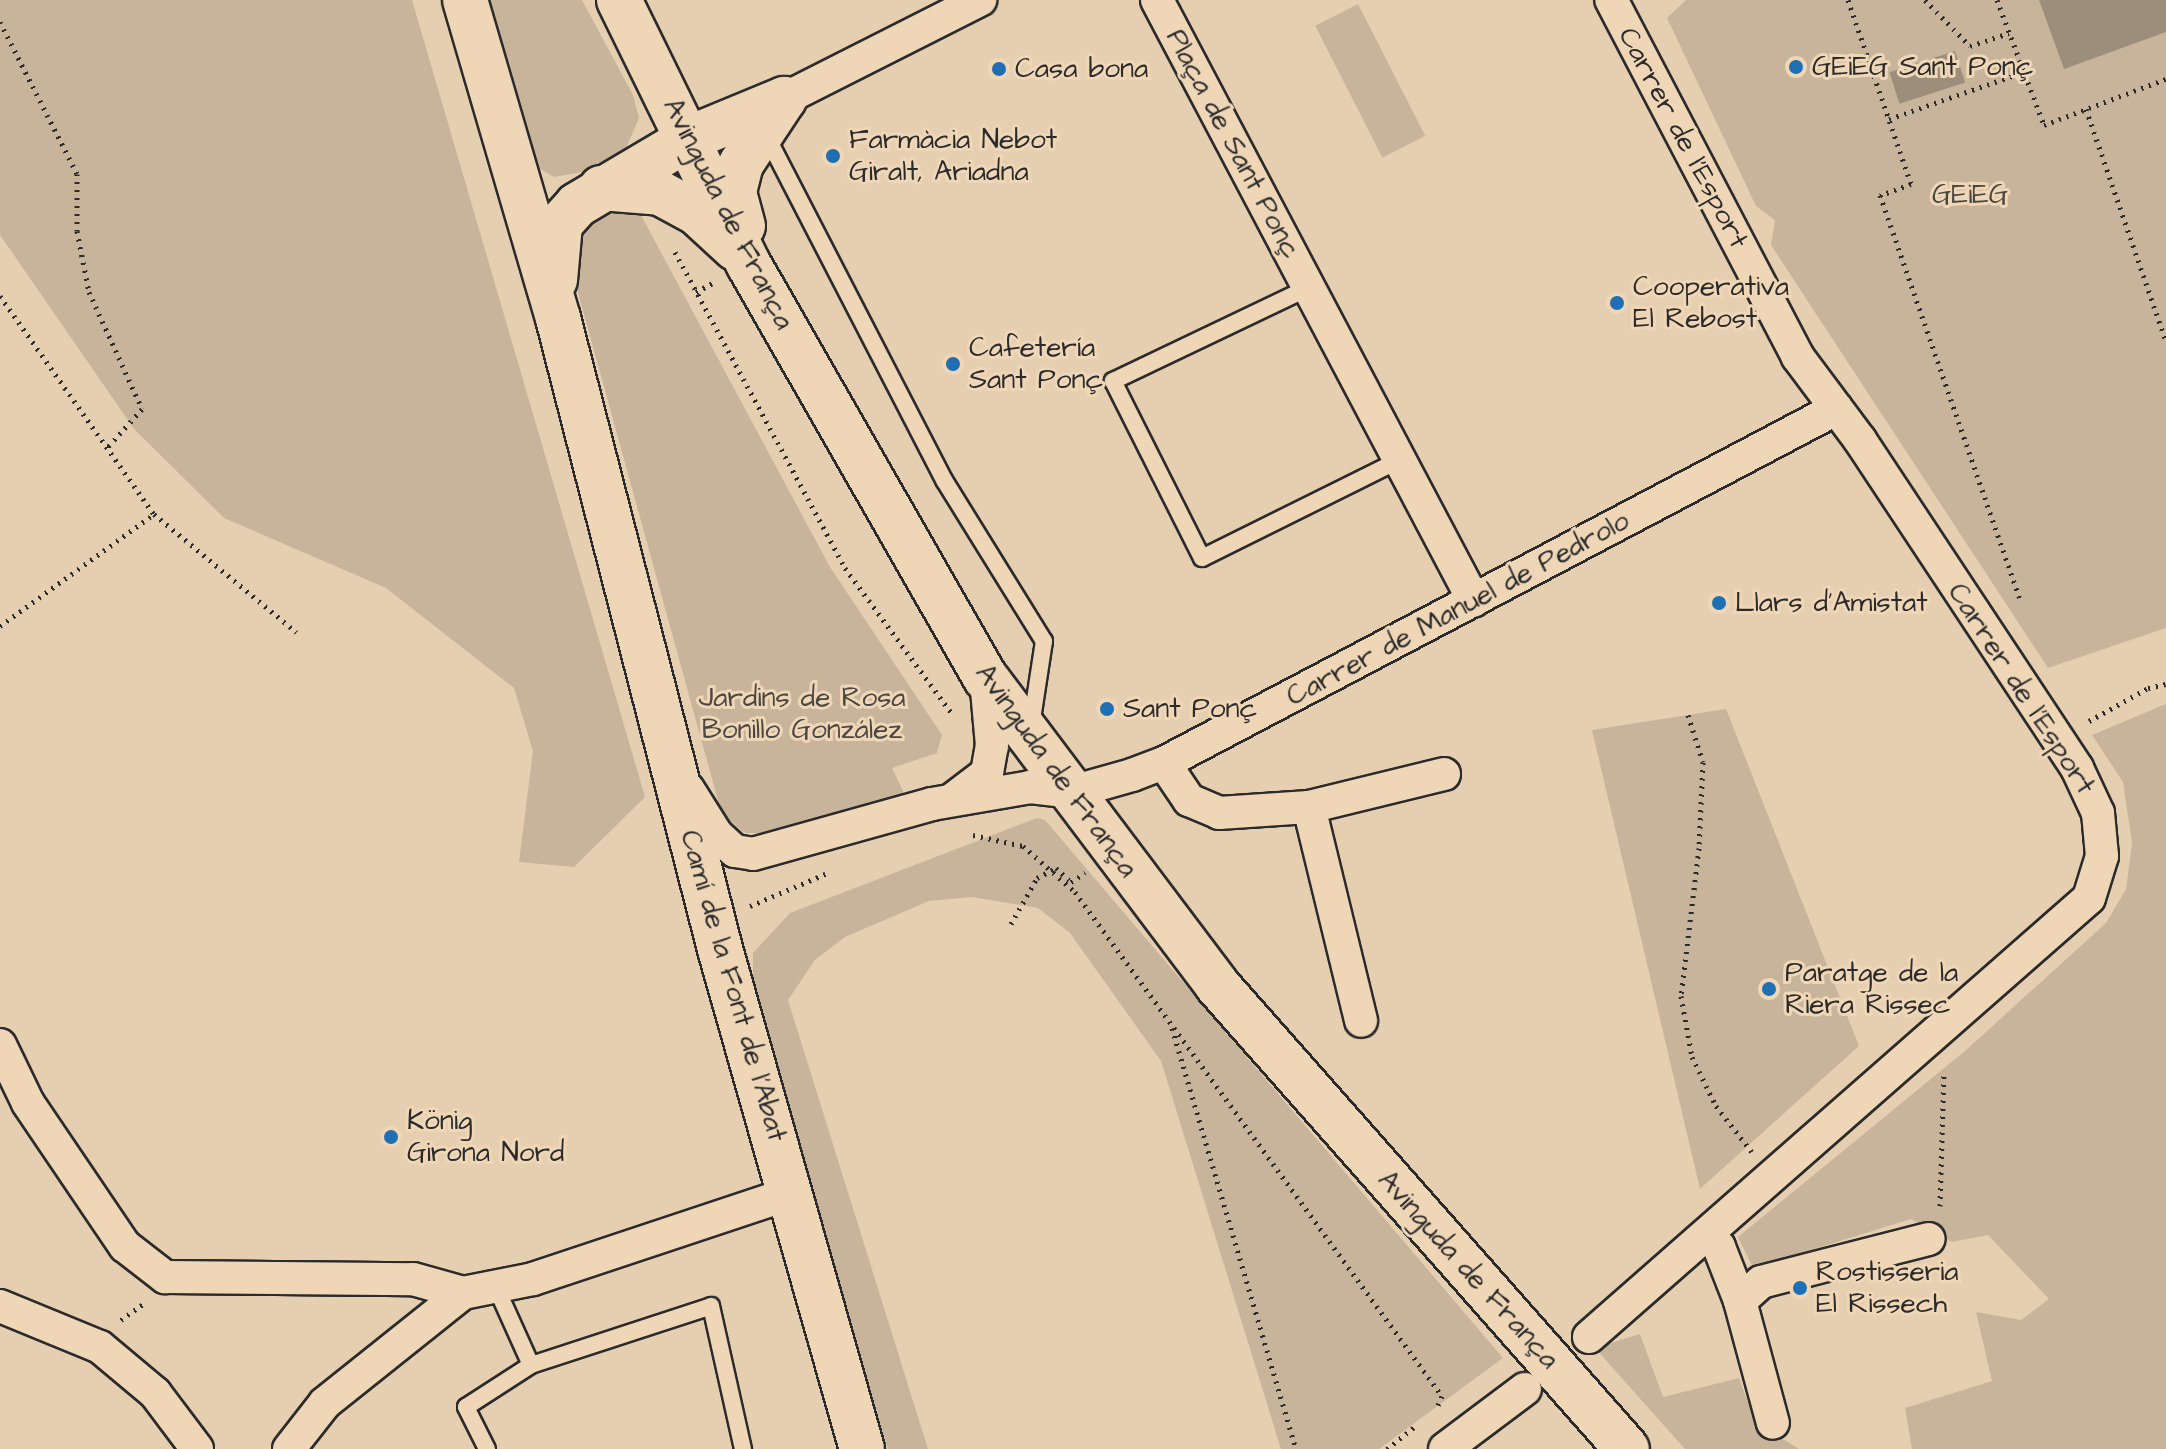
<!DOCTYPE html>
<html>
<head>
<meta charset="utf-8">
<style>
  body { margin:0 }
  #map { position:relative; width:2166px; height:1449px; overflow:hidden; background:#e6cfb0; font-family:"Architects Daughter",sans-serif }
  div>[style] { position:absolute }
  .green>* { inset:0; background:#c8b49b; transform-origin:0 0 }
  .water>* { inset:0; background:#9c8e7b; transform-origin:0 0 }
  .path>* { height:5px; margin-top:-2.5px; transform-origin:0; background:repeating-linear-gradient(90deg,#2b2b2b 0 2px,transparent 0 8px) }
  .roads { filter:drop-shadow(2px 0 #2b2b2b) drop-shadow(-2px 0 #2b2b2b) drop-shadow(0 2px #2b2b2b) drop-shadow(0 -2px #2b2b2b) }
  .lane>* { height:16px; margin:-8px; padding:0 8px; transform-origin:8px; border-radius:8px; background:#eed6b6 }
  .street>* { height:32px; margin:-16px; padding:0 16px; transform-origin:16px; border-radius:16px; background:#eed6b6 }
  .secondary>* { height:44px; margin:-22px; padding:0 22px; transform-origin:22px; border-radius:22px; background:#eed6b6 }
  .dots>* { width:22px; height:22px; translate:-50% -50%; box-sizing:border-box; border:4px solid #eed6b6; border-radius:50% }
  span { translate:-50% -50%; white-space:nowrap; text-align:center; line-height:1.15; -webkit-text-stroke:6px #eed6b6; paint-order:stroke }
  .poi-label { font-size:28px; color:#2b2b2b }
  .left { translate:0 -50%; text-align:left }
  .street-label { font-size:28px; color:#2b2b2b }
  .park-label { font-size:28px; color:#4a4641 }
</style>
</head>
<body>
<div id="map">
  <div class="green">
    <div style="clip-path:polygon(0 0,412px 0,645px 797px,574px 867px,519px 862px,533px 751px,514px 688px,386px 588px,224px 518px,134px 429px,0 235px)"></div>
    <div style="clip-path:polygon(478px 0,582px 0,633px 95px,639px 118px,626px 148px,582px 172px,554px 177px,535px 166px)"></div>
    <div style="clip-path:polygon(1686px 0,2166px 0,2166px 628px,2048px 668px,1771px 245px,1775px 220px,1756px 206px,1667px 18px)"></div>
    <div style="left:1358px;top:4px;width:148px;height:48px;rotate:63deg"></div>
    <div style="clip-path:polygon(635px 204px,830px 567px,942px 735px,937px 753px,892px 768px,904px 793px,877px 805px,781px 833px,745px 833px,722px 815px,571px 267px,582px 230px,609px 211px)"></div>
    <div style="clip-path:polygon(2166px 704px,2166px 1449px,1912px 1449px,1905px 1408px,1992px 1381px,1976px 1312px,2021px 1320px,2049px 1299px,1988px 1235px,1952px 1242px,1911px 1219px,1753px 1268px,1738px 1237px,1965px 1051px,2106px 923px,2126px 889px,2132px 843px,2123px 782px,2092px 735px)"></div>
    <div style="clip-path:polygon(1726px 709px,1859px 1046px,1700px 1189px,1592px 730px)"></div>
    <div style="clip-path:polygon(1037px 818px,1045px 820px,1503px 1358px,1379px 1449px,1281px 1449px,1161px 1061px,1070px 933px,1038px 908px,972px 897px,929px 901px,845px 937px,815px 960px,788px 1000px,928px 1449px,888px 1449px,753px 999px,753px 953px,790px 913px)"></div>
    <div style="clip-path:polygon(1640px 1334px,1663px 1397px,1739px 1378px,1755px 1422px,1799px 1449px,1685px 1449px,1595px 1348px)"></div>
  </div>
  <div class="water">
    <div style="clip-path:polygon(2039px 0,2166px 0,2166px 32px,2064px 69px)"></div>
    <div style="left:1955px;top:51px;width:33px;height:69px;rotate:72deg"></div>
  </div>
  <div class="path">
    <div style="left:1848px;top:0;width:194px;rotate:71.1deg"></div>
    <div style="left:1911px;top:184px;width:33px;rotate:160deg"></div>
    <div style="left:1880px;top:195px;width:431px;rotate:70.9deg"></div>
    <div style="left:1925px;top:0;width:64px;rotate:45.6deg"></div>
    <div style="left:1970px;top:46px;width:41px;rotate:-18.4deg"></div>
    <div style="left:1997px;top:0;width:134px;rotate:69.4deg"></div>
    <div style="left:2044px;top:125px;width:130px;rotate:-20.7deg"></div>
    <div style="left:0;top:22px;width:170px;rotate:63.1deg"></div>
    <div style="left:77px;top:174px;width:57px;rotate:90deg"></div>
    <div style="left:77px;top:231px;width:62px;rotate:78.9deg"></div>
    <div style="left:89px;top:292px;width:128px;rotate:65.6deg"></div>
    <div style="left:142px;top:409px;width:52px;rotate:131.9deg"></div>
    <div style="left:2086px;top:109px;width:245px;rotate:71deg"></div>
    <div style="left:1889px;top:119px;width:143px;rotate:-19.2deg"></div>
    <div style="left:675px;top:252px;width:359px;rotate:61.7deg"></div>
    <div style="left:845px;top:568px;width:182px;rotate:53.7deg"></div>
    <div style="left:696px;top:292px;width:19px;rotate:-28deg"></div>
    <div style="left:0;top:296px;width:267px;rotate:54.8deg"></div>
    <div style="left:154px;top:514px;width:185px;rotate:39.7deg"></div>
    <div style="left:0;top:626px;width:190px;rotate:-36deg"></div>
    <div style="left:1688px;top:715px;width:49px;rotate:72.3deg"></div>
    <div style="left:1703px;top:762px;width:86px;rotate:92.7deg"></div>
    <div style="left:1699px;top:848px;width:149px;rotate:96.9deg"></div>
    <div style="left:1681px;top:996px;width:62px;rotate:79.8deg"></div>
    <div style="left:1692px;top:1057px;width:55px;rotate:63.9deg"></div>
    <div style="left:1716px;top:1106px;width:58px;rotate:52deg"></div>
    <div style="left:2089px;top:721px;width:68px;rotate:-29.2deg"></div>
    <div style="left:2148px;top:688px;width:18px;rotate:-13deg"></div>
    <div style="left:973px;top:835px;width:51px;rotate:12.4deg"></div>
    <div style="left:1023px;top:846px;width:69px;rotate:41.5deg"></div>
    <div style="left:1075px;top:892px;width:623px;rotate:53.94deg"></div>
    <div style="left:1442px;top:1396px;width:13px;rotate:113deg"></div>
    <div style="left:750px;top:906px;width:82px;rotate:-23.1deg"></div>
    <div style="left:1011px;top:924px;width:53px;rotate:-60.5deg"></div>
    <div style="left:1037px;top:878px;width:21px;rotate:-28deg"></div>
    <div style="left:1056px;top:868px;width:21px;rotate:43deg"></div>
    <div style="left:1071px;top:882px;width:17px;rotate:-33deg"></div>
    <div style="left:1172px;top:1028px;width:439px;rotate:73.6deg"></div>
    <div style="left:1940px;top:1206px;width:133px;rotate:-88.3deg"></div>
    <div style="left:121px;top:1320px;width:29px;rotate:-36deg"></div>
    <div style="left:1387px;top:1449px;width:38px;rotate:-39deg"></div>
  </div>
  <div class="roads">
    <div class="lane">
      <div style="left:767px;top:137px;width:386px;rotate:62.7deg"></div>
      <div style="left:944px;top:480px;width:190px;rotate:58.2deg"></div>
      <div style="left:1044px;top:641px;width:86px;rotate:98.7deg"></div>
      <div style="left:1308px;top:288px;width:216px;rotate:154.5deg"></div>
      <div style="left:1113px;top:381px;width:198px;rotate:63.3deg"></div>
      <div style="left:1202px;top:558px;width:220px;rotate:-26.4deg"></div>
      <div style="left:531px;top:1365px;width:189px;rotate:-18.1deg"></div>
      <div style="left:711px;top:1306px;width:147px;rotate:77.4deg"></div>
      <div style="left:487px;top:1449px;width:47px;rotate:-116.6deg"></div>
      <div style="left:466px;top:1407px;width:77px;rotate:-32.9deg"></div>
      <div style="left:531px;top:1365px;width:85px;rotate:-114.2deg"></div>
    </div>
    <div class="street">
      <div style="left:1157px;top:0;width:679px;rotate:62.19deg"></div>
      <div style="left:784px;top:99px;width:220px;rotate:-26.8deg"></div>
      <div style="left:1164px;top:763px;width:45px;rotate:56deg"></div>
      <div style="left:1189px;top:800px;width:33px;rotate:23deg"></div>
      <div style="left:1219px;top:813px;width:90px;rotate:-3.8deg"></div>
      <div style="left:1309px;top:807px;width:139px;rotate:-13.7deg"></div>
      <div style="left:688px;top:789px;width:54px;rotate:57.8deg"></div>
      <div style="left:717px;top:835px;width:24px;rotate:42deg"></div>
      <div style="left:735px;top:851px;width:18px;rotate:9deg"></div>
      <div style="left:753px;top:854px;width:186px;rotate:-15.6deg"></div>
      <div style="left:932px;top:804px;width:99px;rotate:-9.8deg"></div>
      <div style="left:1030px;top:787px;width:42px;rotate:6.8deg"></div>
      <div style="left:1072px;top:792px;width:62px;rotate:-15.8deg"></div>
      <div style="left:1132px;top:775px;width:34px;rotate:-21deg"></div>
      <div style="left:1164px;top:763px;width:760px;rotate:-27.78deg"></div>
      <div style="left:953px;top:799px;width:43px;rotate:-37.4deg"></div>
      <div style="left:987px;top:773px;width:27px;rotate:-80deg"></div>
      <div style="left:992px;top:746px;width:67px;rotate:-95.1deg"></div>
      <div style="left:1309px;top:807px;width:220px;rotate:76.3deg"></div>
      <div style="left:0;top:1045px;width:64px;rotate:64.2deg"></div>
      <div style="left:28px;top:1103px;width:173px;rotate:55.9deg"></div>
      <div style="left:125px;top:1246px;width:51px;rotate:37.8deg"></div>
      <div style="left:165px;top:1277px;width:248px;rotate:0.5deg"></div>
      <div style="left:413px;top:1279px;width:52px;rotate:15.6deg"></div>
      <div style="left:463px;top:1293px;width:71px;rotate:-11.3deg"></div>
      <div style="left:533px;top:1279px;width:273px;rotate:-18.4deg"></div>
      <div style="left:1708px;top:1235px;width:16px;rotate:47deg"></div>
      <div style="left:1719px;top:1247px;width:58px;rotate:68.7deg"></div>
      <div style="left:1740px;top:1301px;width:126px;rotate:74.9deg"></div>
      <div style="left:1740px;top:1301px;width:28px;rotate:-42deg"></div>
      <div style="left:1761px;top:1282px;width:173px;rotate:-14.4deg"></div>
      <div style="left:0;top:1306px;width:108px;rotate:22.3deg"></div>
      <div style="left:100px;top:1347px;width:72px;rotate:39.9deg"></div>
      <div style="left:155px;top:1393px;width:70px;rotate:53.1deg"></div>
      <div style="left:1589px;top:1337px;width:665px;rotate:-41.28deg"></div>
      <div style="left:2089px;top:898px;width:44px;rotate:-72.8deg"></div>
      <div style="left:2102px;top:856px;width:43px;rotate:-95.3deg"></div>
      <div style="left:2098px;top:813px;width:50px;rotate:-115deg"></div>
      <div style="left:2077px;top:768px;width:393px;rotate:-123.5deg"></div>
      <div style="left:1860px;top:440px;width:104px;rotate:-126.8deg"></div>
      <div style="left:1798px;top:357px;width:403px;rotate:-117.6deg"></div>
      <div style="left:289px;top:1449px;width:58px;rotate:-52deg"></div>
      <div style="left:325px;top:1403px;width:176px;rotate:-38.6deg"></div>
      <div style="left:1445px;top:1449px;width:100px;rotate:-36.9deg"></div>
    </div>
    <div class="secondary">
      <div style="left:465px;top:0;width:331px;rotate:73.7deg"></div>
      <div style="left:558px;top:318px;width:651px;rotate:75.6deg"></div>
      <div style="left:720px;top:949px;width:520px;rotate:74.15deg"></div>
      <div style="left:619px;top:0;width:295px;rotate:63.9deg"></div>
      <div style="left:749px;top:265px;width:476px;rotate:60.2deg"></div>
      <div style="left:986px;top:678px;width:384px;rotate:53deg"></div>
      <div style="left:1217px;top:985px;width:619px;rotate:48.54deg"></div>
      <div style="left:601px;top:188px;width:59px;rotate:4.8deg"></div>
      <div style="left:660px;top:193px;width:42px;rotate:28.4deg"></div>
      <div style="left:697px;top:213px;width:52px;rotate:42.6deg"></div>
      <div style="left:743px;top:226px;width:35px;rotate:-105deg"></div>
      <div style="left:734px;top:192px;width:29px;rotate:-76deg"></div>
      <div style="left:741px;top:164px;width:78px;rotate:-56.5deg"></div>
      <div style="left:555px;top:280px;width:56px;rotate:-84.9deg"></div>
      <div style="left:560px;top:224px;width:25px;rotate:-48deg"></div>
      <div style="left:577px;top:205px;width:131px;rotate:-30.7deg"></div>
      <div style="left:690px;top:138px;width:102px;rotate:-22.5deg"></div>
    </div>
  </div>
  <div class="dots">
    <div style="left:1796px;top:67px;background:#1f6fb2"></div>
    <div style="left:999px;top:69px;background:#1f6fb2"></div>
    <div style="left:833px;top:156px;background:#1f6fb2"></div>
    <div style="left:1617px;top:303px;background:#1f6fb2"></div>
    <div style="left:953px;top:364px;background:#1f6fb2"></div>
    <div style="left:1719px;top:603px;background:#1f6fb2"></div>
    <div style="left:1107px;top:709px;background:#1f6fb2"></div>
    <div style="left:1769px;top:989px;background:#1f6fb2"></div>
    <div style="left:391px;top:1137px;background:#1f6fb2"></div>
    <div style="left:1800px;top:1288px;background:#1f6fb2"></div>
  </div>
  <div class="poi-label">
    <span class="left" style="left:1812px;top:67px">GEiEG Sant Ponç</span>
    <span class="left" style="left:1015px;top:69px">Casa bona</span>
    <span class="left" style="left:849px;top:156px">Farmàcia Nebot<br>Giralt, Ariadna</span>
    <span class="left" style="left:1633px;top:303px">Cooperativa<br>El Rebost</span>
    <span class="left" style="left:969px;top:364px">Cafetería<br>Sant Ponç</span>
    <span class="left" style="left:1735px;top:603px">Llars d'Amistat</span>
    <span class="left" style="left:1123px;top:709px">Sant Ponç</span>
    <span class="left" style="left:1785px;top:989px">Paratge de la<br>Riera Rissec</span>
    <span class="left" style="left:407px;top:1137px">König<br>Girona Nord</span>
    <span class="left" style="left:1816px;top:1288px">Rostisseria<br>El Rissech</span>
  </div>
  <div class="street-label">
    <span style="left:1683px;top:138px;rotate:62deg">Carrer de l'Esport</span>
    <span style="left:1233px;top:144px;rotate:62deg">Plaça de Sant Ponç</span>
    <span style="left:728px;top:214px;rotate:63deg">Avinguda de França</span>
    <span style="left:1458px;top:609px;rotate:-28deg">Carrer de Manuel de Pedrolo</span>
    <span style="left:2021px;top:689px;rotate:57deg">Carrer de l'Esport</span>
    <span style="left:1056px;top:771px;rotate:54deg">Avinguda de França</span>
    <span style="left:733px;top:986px;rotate:74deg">Camí de la Font de l'Abat</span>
    <span style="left:1468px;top:1270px;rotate:48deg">Avinguda de França</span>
  </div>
  <div class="park-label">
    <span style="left:1970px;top:195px">GEiEG</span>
    <span style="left:802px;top:714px">Jardins de Rosa<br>Bonillo González</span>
  </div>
</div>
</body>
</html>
